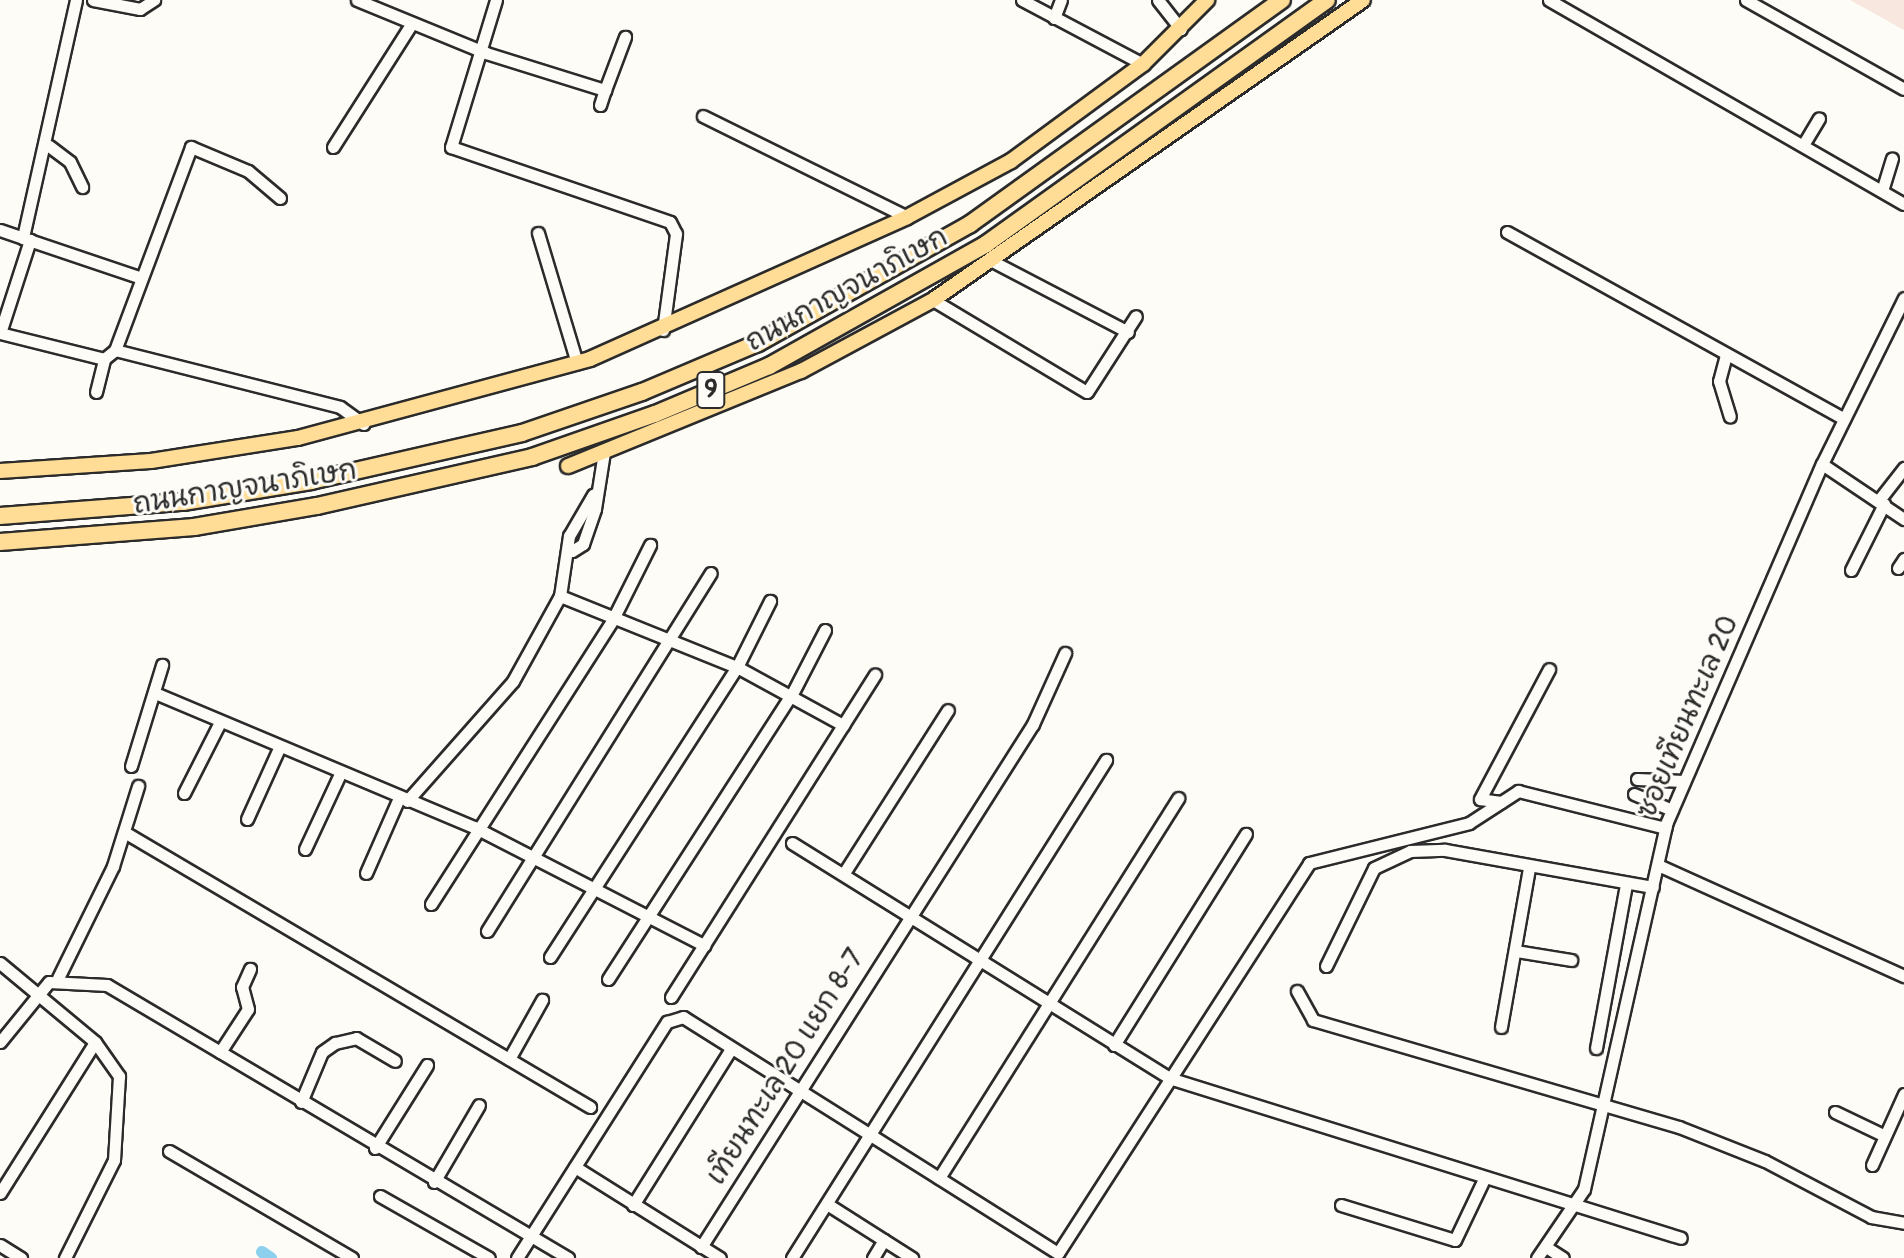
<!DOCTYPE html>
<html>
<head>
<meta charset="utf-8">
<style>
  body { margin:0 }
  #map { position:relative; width:1904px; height:1258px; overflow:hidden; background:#fdfcf7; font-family:Pangolin,"Playpen Sans Thai",sans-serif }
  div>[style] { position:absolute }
  .built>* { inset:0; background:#f8e7de }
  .canal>* { height:12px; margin:-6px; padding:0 6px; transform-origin:6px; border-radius:6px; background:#8cd0ed }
  .roads { filter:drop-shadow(2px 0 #2b2b2b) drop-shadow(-2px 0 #2b2b2b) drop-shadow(0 2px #2b2b2b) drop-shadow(0 -2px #2b2b2b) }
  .minor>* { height:11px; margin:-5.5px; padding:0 5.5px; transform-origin:5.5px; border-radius:5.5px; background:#fdfcf7 }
  .major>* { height:14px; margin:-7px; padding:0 7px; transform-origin:7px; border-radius:7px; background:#ffdd96 }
  .highway>* { height:16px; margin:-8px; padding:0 8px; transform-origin:8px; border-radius:8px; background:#ffdd96 }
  span { translate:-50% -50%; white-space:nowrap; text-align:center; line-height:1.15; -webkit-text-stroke:6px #fdfcf7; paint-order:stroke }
  .shield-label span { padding:2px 6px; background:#fdfcf7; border:2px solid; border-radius:6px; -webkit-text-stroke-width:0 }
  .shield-label { font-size:26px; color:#2b2b2b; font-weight:700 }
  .street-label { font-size:28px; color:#2b2b2b }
</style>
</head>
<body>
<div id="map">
  <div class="built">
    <div style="clip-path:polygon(1850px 0,1904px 0,1904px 30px)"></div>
  </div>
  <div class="canal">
    <div style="left:262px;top:1252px;width:11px;rotate:34deg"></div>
  </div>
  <div class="roads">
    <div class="minor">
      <div style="left:76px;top:0;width:244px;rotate:102.6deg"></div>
      <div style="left:23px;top:238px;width:122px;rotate:18.6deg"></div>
      <div style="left:93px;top:0;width:48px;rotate:10.8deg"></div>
      <div style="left:140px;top:9px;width:17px;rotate:-33deg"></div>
      <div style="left:357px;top:0;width:139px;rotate:22.3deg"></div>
      <div style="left:486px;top:53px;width:125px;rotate:17.3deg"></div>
      <div style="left:605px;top:90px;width:57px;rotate:-69.3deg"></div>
      <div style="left:496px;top:0;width:154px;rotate:107deg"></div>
      <div style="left:451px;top:147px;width:231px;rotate:18.9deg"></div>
      <div style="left:670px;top:222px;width:13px;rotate:63deg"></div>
      <div style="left:676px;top:234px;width:97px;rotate:97.7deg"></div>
      <div style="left:1022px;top:0;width:137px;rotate:27.9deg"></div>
      <div style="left:1158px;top:0;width:37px;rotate:52deg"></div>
      <div style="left:1549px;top:0;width:409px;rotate:29.9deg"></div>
      <div style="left:1746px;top:0;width:181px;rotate:29.4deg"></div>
      <div style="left:1054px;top:18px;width:19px;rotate:-69deg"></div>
      <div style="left:600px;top:105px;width:16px;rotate:-72deg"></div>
      <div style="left:703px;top:116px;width:228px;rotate:26.3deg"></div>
      <div style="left:1803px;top:145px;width:31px;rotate:-59deg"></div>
      <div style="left:49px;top:146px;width:26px;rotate:37deg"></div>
      <div style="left:70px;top:162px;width:28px;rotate:64deg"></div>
      <div style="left:333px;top:147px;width:147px;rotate:-57.5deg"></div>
      <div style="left:1882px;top:191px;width:34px;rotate:-73deg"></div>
      <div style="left:280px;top:198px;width:42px;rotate:-139.8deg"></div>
      <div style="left:248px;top:171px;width:62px;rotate:-157.2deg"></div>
      <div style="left:191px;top:147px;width:217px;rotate:110.5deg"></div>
      <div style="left:115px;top:350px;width:232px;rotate:14.2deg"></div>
      <div style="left:340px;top:407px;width:29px;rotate:36deg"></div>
      <div style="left:0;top:230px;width:24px;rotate:19deg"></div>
      <div style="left:1507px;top:232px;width:384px;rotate:29deg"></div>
      <div style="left:538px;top:233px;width:136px;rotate:73.3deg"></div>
      <div style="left:994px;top:262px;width:151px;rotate:27.6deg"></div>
      <div style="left:933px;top:300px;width:179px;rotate:30.9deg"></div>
      <div style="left:1087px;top:392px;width:90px;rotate:-57.2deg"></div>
      <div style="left:0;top:333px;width:107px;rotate:14deg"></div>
      <div style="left:104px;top:359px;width:14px;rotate:-39deg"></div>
      <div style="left:0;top:333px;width:98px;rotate:-72.1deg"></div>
      <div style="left:1726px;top:355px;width:27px;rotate:105deg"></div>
      <div style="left:1719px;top:381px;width:37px;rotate:73deg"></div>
      <div style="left:96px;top:392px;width:34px;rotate:-76deg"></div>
      <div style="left:1822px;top:464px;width:99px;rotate:33.9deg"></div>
      <div style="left:1879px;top:500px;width:41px;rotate:-52deg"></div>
      <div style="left:572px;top:551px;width:13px;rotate:-32deg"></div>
      <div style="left:583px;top:544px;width:37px;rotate:-71deg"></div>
      <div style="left:595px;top:509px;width:58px;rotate:-81deg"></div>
      <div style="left:1898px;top:568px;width:11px;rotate:-56deg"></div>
      <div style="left:1851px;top:570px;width:74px;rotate:-63.4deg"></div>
      <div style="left:560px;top:596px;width:191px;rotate:21.9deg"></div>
      <div style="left:737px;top:667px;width:121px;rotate:28.7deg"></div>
      <div style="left:155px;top:693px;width:346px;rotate:22.8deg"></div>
      <div style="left:474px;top:827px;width:259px;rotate:27.2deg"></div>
      <div style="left:704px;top:945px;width:320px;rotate:-57.7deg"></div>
      <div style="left:131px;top:766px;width:106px;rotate:-72.9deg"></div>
      <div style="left:1637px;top:779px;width:47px;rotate:2.4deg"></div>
      <div style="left:184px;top:793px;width:80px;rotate:-63.1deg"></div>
      <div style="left:1634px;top:794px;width:41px;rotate:22.8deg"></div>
      <div style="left:407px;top:801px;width:160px;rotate:-48.5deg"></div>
      <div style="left:513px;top:681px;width:97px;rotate:-61.1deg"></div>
      <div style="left:560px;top:596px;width:61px;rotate:-81.5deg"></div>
      <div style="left:569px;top:536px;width:48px;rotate:-59.7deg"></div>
      <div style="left:1501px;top:802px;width:21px;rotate:-172deg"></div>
      <div style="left:1480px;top:799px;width:147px;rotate:-62deg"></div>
      <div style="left:247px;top:819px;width:78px;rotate:-65.7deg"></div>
      <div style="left:126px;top:833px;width:539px;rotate:30.56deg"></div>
      <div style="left:792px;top:843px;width:444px;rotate:31.9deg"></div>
      <div style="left:1169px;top:1078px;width:536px;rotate:17.35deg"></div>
      <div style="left:305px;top:849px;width:83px;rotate:-65deg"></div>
      <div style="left:1658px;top:865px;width:270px;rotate:24.3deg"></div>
      <div style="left:366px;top:873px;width:82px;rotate:-66.3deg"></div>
      <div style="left:844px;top:873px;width:193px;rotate:-57.5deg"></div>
      <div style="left:431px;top:904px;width:338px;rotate:-57.4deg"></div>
      <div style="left:613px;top:619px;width:83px;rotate:-63.4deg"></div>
      <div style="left:487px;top:931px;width:422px;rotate:-58deg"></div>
      <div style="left:1516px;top:951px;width:56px;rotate:9.3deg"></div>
      <div style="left:550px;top:957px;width:345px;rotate:-57.2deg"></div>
      <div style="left:737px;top:667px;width:74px;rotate:-63.4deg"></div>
      <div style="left:0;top:963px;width:124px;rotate:39.7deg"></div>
      <div style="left:95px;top:1042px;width:42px;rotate:54.8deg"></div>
      <div style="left:119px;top:1076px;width:84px;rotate:93.4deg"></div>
      <div style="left:114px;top:1160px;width:110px;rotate:116.6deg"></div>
      <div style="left:1326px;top:966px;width:109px;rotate:-63.9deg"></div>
      <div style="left:1374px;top:868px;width:40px;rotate:-25deg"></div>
      <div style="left:1410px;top:851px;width:35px;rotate:-2deg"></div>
      <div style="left:1445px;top:850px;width:211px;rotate:10.1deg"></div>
      <div style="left:58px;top:978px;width:125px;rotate:-63.8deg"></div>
      <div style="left:113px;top:866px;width:84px;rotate:-72.6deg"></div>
      <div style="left:608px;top:979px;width:339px;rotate:-57.2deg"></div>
      <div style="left:792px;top:694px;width:72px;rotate:-62.7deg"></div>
      <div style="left:1297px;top:991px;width:33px;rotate:61deg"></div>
      <div style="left:1313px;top:1020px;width:381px;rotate:16.3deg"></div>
      <div style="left:1679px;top:1127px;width:92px;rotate:21.6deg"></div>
      <div style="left:1765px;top:1161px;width:120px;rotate:27.8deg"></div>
      <div style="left:1871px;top:1217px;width:34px;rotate:10deg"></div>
      <div style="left:671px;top:997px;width:62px;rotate:-57.6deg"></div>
      <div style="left:1501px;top:1027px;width:161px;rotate:-80deg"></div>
      <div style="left:0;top:1042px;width:77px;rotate:-50.8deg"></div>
      <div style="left:49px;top:982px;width:58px;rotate:3deg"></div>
      <div style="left:107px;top:985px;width:536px;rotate:30.63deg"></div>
      <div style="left:1114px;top:1045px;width:249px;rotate:-58deg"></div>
      <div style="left:1596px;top:1048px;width:166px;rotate:-79.6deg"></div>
      <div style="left:220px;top:1052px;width:51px;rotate:-56.9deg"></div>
      <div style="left:248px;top:1009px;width:23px;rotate:-105deg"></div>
      <div style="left:242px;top:987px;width:20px;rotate:-66deg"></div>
      <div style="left:509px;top:1059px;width:68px;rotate:-60.8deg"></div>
      <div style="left:301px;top:1102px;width:54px;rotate:-67.2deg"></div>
      <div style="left:322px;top:1052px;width:16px;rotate:-35deg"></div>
      <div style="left:335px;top:1043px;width:22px;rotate:-13deg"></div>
      <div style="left:356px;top:1038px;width:45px;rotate:30.5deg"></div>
      <div style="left:1835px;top:1112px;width:55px;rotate:25.6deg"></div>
      <div style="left:375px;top:1148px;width:98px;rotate:-57.9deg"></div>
      <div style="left:169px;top:1151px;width:212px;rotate:30.3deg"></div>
      <div style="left:1872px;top:1165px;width:78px;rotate:-65.7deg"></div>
      <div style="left:575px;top:1167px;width:171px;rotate:32.1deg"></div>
      <div style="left:939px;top:1178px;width:449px;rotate:-57.8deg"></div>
      <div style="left:434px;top:1182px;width:89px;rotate:-59.7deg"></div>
      <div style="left:0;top:1193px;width:178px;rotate:-57.8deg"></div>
      <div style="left:380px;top:1196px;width:125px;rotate:29.6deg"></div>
      <div style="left:827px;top:1204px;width:101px;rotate:32.4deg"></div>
      <div style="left:633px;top:1205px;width:184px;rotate:-57.9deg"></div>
      <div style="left:1341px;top:1205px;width:119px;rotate:17.1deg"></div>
      <div style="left:1455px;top:1240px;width:68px;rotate:-64.6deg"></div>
      <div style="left:0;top:1245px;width:25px;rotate:32deg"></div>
      <div style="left:701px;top:1247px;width:619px;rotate:-57.59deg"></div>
      <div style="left:1033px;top:724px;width:78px;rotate:-65.7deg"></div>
      <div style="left:1546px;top:1247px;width:20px;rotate:33deg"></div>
      <div style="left:517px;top:1258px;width:280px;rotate:-57.6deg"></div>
      <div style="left:667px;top:1022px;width:17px;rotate:-17deg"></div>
      <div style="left:683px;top:1017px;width:443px;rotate:32.2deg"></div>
      <div style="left:1058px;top:1253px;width:464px;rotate:-57.2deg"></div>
      <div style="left:1309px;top:863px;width:165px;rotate:-14deg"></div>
      <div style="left:1469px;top:823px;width:59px;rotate:-33.1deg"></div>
      <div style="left:1518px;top:791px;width:152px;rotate:14.1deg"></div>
      <div style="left:792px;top:1258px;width:589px;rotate:-57.77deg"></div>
      <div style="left:873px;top:1258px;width:21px;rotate:-59deg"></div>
      <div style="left:1537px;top:1258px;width:83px;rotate:-55.7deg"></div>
      <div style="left:1584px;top:1189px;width:374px;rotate:-77.3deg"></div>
      <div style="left:1666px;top:824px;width:392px;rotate:-66.6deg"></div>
      <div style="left:1822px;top:464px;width:185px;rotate:-63.7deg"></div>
    </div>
    <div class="major">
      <div style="left:568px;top:466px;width:252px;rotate:-22.2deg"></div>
      <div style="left:801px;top:371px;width:150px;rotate:-28.3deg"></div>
      <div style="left:933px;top:300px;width:524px;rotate:-34.9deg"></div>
      <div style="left:0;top:471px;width:151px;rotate:-3.8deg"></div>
      <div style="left:151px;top:461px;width:149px;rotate:-8.9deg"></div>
      <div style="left:298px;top:438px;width:302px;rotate:-15.1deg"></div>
      <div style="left:590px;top:359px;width:347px;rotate:-24.1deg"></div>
      <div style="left:907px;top:217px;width:118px;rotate:-28.3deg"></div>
      <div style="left:1011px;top:161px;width:164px;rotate:-36.3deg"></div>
      <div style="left:1143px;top:64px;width:91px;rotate:-45deg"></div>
    </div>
    <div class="highway">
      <div style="left:0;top:516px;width:184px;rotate:-4.4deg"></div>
      <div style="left:183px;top:502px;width:130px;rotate:-9.3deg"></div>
      <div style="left:311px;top:481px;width:216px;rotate:-12.8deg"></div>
      <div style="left:522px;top:433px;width:127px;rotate:-18.9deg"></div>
      <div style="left:642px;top:392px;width:126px;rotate:-22.9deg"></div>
      <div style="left:758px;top:343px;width:243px;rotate:-29.3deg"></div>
      <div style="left:970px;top:224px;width:384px;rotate:-35.7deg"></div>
      <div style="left:0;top:542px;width:195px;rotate:-4.4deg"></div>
      <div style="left:194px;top:527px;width:125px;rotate:-9.7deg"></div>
      <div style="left:317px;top:506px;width:221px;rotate:-12.8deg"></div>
      <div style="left:532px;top:457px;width:130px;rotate:-19.3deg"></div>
      <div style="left:655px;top:414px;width:124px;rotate:-22.8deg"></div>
      <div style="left:769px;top:366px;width:249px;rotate:-29.3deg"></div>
      <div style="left:986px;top:244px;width:419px;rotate:-35.6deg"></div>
    </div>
  </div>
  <div class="shield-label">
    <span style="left:711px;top:390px">9</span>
  </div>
  <div class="street-label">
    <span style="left:847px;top:290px;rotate:-29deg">ถนนกาญจนาภิเษก</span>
    <span style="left:245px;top:488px;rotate:-9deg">ถนนกาญจนาภิเษก</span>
    <span style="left:1688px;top:717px;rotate:-67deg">ซอยเทียนทะเล 20</span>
    <span style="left:786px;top:1067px;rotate:-58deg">เทียนทะเล 20 แยก 8-7</span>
  </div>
</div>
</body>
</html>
